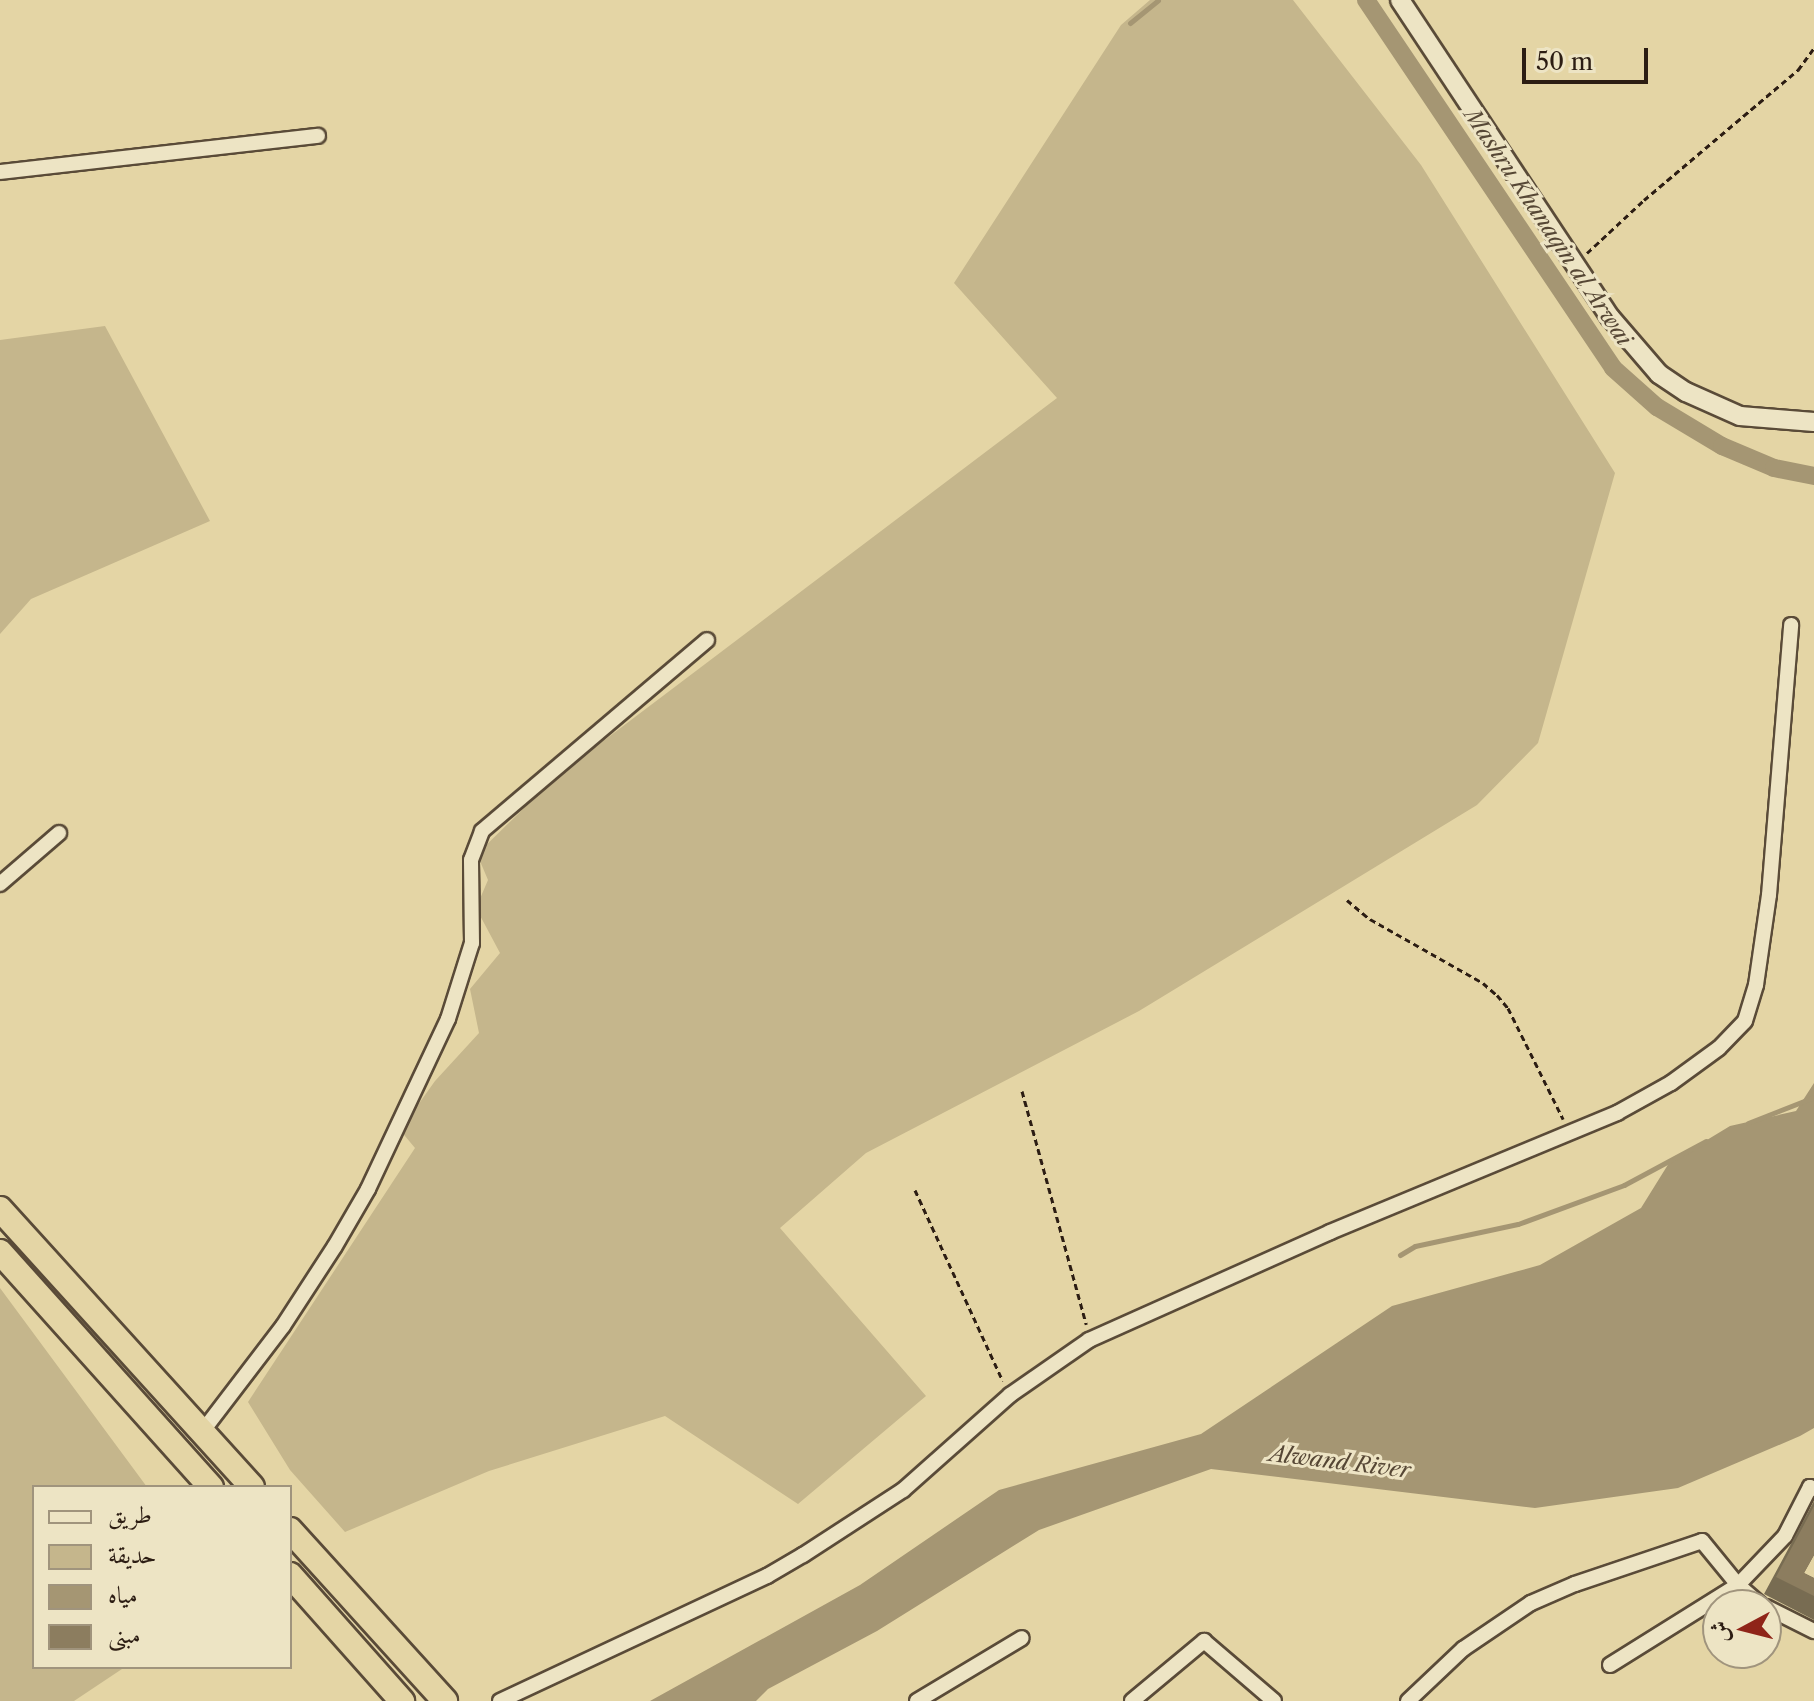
<!DOCTYPE html>
<html>
<head>
<meta charset="utf-8">
<style>
  body { margin:0 }
  #map { position:relative; width:1814px; height:1701px; overflow:hidden; background:#e4d5a5; font-family:"Libre Caslon Text",Amiri,serif }
  div>[style] { position:absolute }
  .green>* { inset:0; background:#c5b68c }
  .water>* { inset:0; background:#a59673 }
  .stream>* { height:5px; margin:-2.5px; padding:0 2.5px; transform-origin:2.5px; border-radius:2.5px; background:#a59673 }
  .canal>* { height:18px; margin:-9px; padding:0 9px; transform-origin:9px; border-radius:9px; background:#a59673 }
  .path>* { height:3px; margin-top:-1.5px; transform-origin:0; background:repeating-linear-gradient(90deg,#2c1d13 0 6px,transparent 0 10px) }
  .roads { filter:drop-shadow(2px 0 #5a4b38) drop-shadow(-2px 0 #5a4b38) drop-shadow(0 2px #5a4b38) drop-shadow(0 -2px #5a4b38) }
  .street>* { height:14px; margin:-7px; padding:0 7px; transform-origin:7px; border-radius:7px; background:#ede4c4 }
  .secondary>* { height:18px; margin:-9px; padding:0 9px; transform-origin:9px; border-radius:9px; background:#ede4c4 }
  .highway>* { height:24px; margin:-12px; padding:0 12px; transform-origin:12px; border-radius:12px; background:#e4d5a5 }
  .wall>* { inset:0; background:#786c52 }
  .building>* { inset:0; background:#8c7d5f }
  span { translate:-50% -50%; white-space:nowrap; text-align:center; line-height:1.15; -webkit-text-stroke:6px #ede4c4; paint-order:stroke }
  .water-label { font-size:22px; color:#564735; font-style:italic }
  .legend { position:absolute; left:32px; top:1485px; width:260px; height:184px; box-sizing:border-box; background:#ede4c4; border:2px solid #a0947d; margin:0; padding:10px 14px; list-style:none; font-size:24px; color:#2c1d13 }
  .legend li { display:flex; align-items:center; gap:16px; height:40px }
  .legend b { width:40px; border:2px solid #a0947d }
  .north { position:absolute; left:1702px; top:1589px; width:80px; height:80px; box-sizing:border-box; background:#ede4c4; border:2px solid #a0947d; border-radius:50%; rotate:263deg; font-size:22px; font-weight:700; line-height:32px; text-align:center; color:#2c1d13 }
  .north::after { content:''; display:block; margin:auto; width:28px; height:36px; background:#8f2418; clip-path:polygon(50% 0,100% 100%,50% 72%,0 100%) }
  .scale { position:absolute; left:1522px; top:48px; width:126px; height:36px; box-sizing:border-box; border:4px solid #2c1d13; border-top:0; padding-left:10px; font-size:24px; line-height:28px; white-space:nowrap; color:#2c1d13; -webkit-text-stroke:6px #ede4c4; paint-order:stroke }
</style>
</head>
<body>
<div id="map">
  <div class="green">
    <div style="clip-path:polygon(1150px 0,1293px 0,1421px 165px,1615px 473px,1538px 743px,1477px 805px,1139px 1011px,866px 1153px,780px 1228px,926px 1396px,798px 1504px,665px 1416px,489px 1471px,345px 1532px,290px 1470px,248px 1402px,415px 1148px,400px 1130px,435px 1081px,479px 1033px,470px 989px,500px 953px,476px 908px,488px 880px,477px 854px,557px 776px,1057px 398px,954px 283px,1121px 25px)"></div>
    <div style="clip-path:polygon(105px 326px,210px 521px,31px 599px,0 634px,0 340px)"></div>
    <div style="clip-path:polygon(0 1288px,147px 1487px,34px 1487px,34px 1667px,125px 1667px,74px 1701px,0 1701px)"></div>
  </div>
  <div class="water">
    <div style="clip-path:polygon(1814px 1083px,1814px 1428px,1800px 1436px,1678px 1488px,1535px 1508px,1211px 1469px,1039px 1530px,877px 1631px,768px 1689px,756px 1701px,650px 1701px,860px 1585px,999px 1490px,1201px 1434px,1392px 1306px,1540px 1265px,1641px 1208px,1669px 1163px,1730px 1126px,1796px 1111px)"></div>
  </div>
  <div class="stream">
    <div style="left:1130px;top:23px;width:36px;rotate:-39deg"></div>
    <div style="left:1748px;top:1123px;width:71px;rotate:-21.5deg"></div>
    <div style="left:1400px;top:1255px;width:17px;rotate:-31deg"></div>
    <div style="left:1415px;top:1246px;width:105px;rotate:-12.1deg"></div>
    <div style="left:1518px;top:1224px;width:113px;rotate:-20.2deg"></div>
    <div style="left:1624px;top:1185px;width:93px;rotate:-28.2deg"></div>
  </div>
  <div class="canal">
    <div style="left:1366px;top:0;width:443px;rotate:56.1deg"></div>
    <div style="left:1613px;top:368px;width:59px;rotate:41.6deg"></div>
    <div style="left:1657px;top:407px;width:76px;rotate:31deg"></div>
    <div style="left:1722px;top:446px;width:56px;rotate:22.9deg"></div>
    <div style="left:1774px;top:468px;width:41px;rotate:11.3deg"></div>
  </div>
  <div class="path">
    <div style="left:1587px;top:253px;width:78px;rotate:-42.9deg"></div>
    <div style="left:1644px;top:200px;width:202px;rotate:-40.2deg"></div>
    <div style="left:1798px;top:70px;width:27px;rotate:-54deg"></div>
    <div style="left:1347px;top:900px;width:30px;rotate:40deg"></div>
    <div style="left:1370px;top:919px;width:130px;rotate:29.5deg"></div>
    <div style="left:1483px;top:983px;width:18px;rotate:41deg"></div>
    <div style="left:1497px;top:995px;width:17px;rotate:50deg"></div>
    <div style="left:1508px;top:1008px;width:124px;rotate:63.6deg"></div>
    <div style="left:1022px;top:1091px;width:242px;rotate:74.6deg"></div>
    <div style="left:915px;top:1190px;width:210px;rotate:65.3deg"></div>
  </div>
  <div class="roads">
    <div class="street">
      <div style="left:0;top:172px;width:320px;rotate:-6.5deg"></div>
      <div style="left:0;top:884px;width:78px;rotate:-40.8deg"></div>
      <div style="left:202px;top:1432px;width:133px;rotate:-52.6deg"></div>
      <div style="left:283px;top:1326px;width:95px;rotate:-57deg"></div>
      <div style="left:335px;top:1246px;width:66px;rotate:-59.9deg"></div>
      <div style="left:368px;top:1189px;width:188px;rotate:-64.8deg"></div>
      <div style="left:448px;top:1019px;width:80px;rotate:-72.5deg"></div>
      <div style="left:472px;top:943px;width:83px;rotate:-90.7deg"></div>
      <div style="left:471px;top:860px;width:31px;rotate:-69deg"></div>
      <div style="left:482px;top:831px;width:295px;rotate:-40.3deg"></div>
      <div style="left:1766px;top:1607px;width:54px;rotate:26.6deg"></div>
      <div style="left:1610px;top:1665px;width:151px;rotate:-32deg"></div>
      <div style="left:1738px;top:1585px;width:68px;rotate:-46.2deg"></div>
      <div style="left:1785px;top:1536px;width:55px;rotate:-63deg"></div>
      <div style="left:1810px;top:1487px;width:4px;rotate:27deg"></div>
      <div style="left:500px;top:1701px;width:295px;rotate:-25.1deg"></div>
      <div style="left:767px;top:1576px;width:42px;rotate:-30.3deg"></div>
      <div style="left:803px;top:1555px;width:119px;rotate:-33deg"></div>
      <div style="left:903px;top:1490px;width:143px;rotate:-41.6deg"></div>
      <div style="left:1010px;top:1395px;width:96px;rotate:-34.8deg"></div>
      <div style="left:1089px;top:1340px;width:264px;rotate:-24.1deg"></div>
      <div style="left:1330px;top:1232px;width:311px;rotate:-22.5deg"></div>
      <div style="left:1617px;top:1113px;width:62px;rotate:-29.1deg"></div>
      <div style="left:1671px;top:1083px;width:59px;rotate:-36.1deg"></div>
      <div style="left:1719px;top:1048px;width:37px;rotate:-46deg"></div>
      <div style="left:1745px;top:1021px;width:38px;rotate:-73deg"></div>
      <div style="left:1756px;top:985px;width:91px;rotate:-81.8deg"></div>
      <div style="left:1769px;top:895px;width:271px;rotate:-85.3deg"></div>
      <div style="left:917px;top:1701px;width:122px;rotate:-31deg"></div>
      <div style="left:1132px;top:1701px;width:94px;rotate:-39.8deg"></div>
      <div style="left:1204px;top:1641px;width:92px;rotate:40.6deg"></div>
      <div style="left:1408px;top:1701px;width:76px;rotate:-43.4deg"></div>
      <div style="left:1463px;top:1649px;width:82px;rotate:-34.1deg"></div>
      <div style="left:1531px;top:1603px;width:48px;rotate:-23.4deg"></div>
      <div style="left:1575px;top:1584px;width:134px;rotate:-18.7deg"></div>
      <div style="left:1702px;top:1541px;width:57px;rotate:50.7deg"></div>
      <div style="left:1738px;top:1585px;width:30px;rotate:41deg"></div>
    </div>
    <div class="secondary">
      <div style="left:1400px;top:0;width:380px;rotate:56.5deg"></div>
      <div style="left:1610px;top:317px;width:75px;rotate:49.3deg"></div>
      <div style="left:1659px;top:374px;width:32px;rotate:34deg"></div>
      <div style="left:1686px;top:392px;width:59px;rotate:24deg"></div>
      <div style="left:1740px;top:416px;width:74px;rotate:4.6deg"></div>
    </div>
    <div class="highway">
      <div style="left:0;top:1209px;width:375px;rotate:47.8deg"></div>
      <div style="left:0;top:1252px;width:316px;rotate:48.1deg"></div>
      <div style="left:290px;top:1530px;width:231px;rotate:47.8deg"></div>
      <div style="left:290px;top:1575px;width:169px;rotate:48.4deg"></div>
    </div>
  </div>
  <div class="wall">
    <div style="clip-path:polygon(1814px 1501px,1814px 1555px,1804px 1573px,1814px 1578px,1814px 1620px,1764px 1594px)"></div>
  </div>
  <div class="building">
    <div style="clip-path:polygon(1814px 1506px,1814px 1555px,1804px 1573px,1814px 1578px,1814px 1596px,1776px 1577px)"></div>
  </div>
  <div class="water-label">
    <span style="left:1548px;top:227px;rotate:56deg">Mashru Khanaqin al Arwai</span>
    <span style="left:1340px;top:1462px;rotate:7deg">Alwand River</span>
  </div>
  <ul class="legend">
  <li><b style="height:10px;background:#ede4c4"></b>طريق</li>
  <li><b style="height:22px;background:#c5b68c"></b>حديقة</li>
  <li><b style="height:22px;background:#a59673"></b>مياه</li>
  <li><b style="height:22px;background:#8c7d5f"></b>مبنى</li>
  </ul>
  <div class="north">ش</div>
  <div class="scale">50 m</div>
</div>
</body>
</html>
